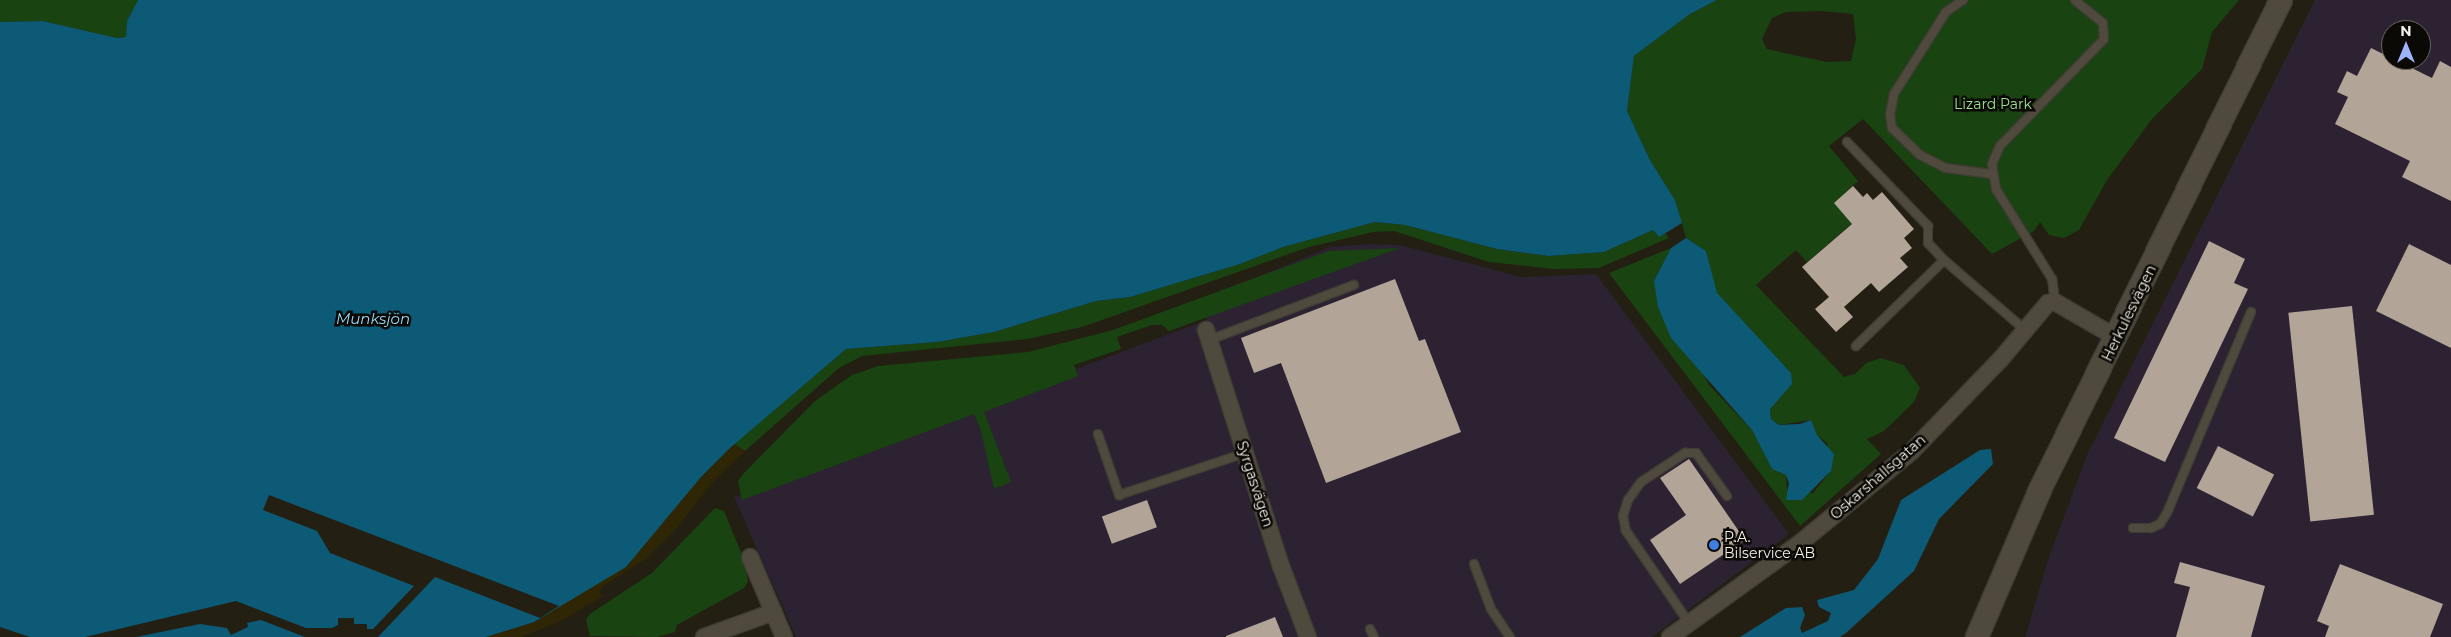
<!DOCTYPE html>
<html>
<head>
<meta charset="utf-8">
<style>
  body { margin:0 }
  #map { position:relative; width:2451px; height:637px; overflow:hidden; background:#231f12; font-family:Montserrat,sans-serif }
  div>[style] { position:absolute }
  .industrial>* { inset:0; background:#2c2231 }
  .green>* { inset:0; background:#194311 }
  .sand>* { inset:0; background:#2e2605 }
  .water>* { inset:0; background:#0d5a76 }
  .pier>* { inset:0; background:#231f12 }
  .building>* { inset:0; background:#b2a598; transform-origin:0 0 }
  .roads { filter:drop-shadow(1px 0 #3f3c34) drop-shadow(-1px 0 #3f3c34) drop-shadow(0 1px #3f3c34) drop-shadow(0 -1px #3f3c34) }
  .lane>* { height:8px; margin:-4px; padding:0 4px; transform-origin:4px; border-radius:4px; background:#4f4a3d }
  .street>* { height:16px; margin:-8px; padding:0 8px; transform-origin:8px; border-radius:8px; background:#4f4a3d }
  .secondary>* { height:22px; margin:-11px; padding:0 11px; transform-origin:11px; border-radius:11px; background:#4f4a3d }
  .dots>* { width:14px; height:14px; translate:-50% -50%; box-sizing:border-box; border:2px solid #0b0905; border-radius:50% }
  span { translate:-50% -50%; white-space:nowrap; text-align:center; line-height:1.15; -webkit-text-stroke:5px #0b0905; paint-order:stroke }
  .park-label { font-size:14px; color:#9ce28f }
  .street-label { font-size:14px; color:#f4f1e8 }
  .poi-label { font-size:14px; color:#f4f1e8 }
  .left { translate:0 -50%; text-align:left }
  .water-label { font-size:15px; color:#95d7f6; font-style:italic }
  .north { position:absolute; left:2381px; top:20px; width:50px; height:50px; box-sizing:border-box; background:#0b0905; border:1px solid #686660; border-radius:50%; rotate:0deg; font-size:14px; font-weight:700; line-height:20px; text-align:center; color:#f4f1e8 }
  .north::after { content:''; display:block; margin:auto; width:18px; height:22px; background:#9fb3fd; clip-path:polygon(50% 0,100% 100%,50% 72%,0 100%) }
</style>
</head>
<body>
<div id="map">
  <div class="industrial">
    <div style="clip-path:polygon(evenodd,2315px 0,2451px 0,2451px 637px,2025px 637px,2049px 557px,2087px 455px,2315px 0,2391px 30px,2421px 30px,2421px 60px,2391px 60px,2391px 30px)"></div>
    <div style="clip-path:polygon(1369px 244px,1400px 245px,1521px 277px,1596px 274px,1789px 534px,1652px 637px,796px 637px,734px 497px,1207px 320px,1199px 301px,1330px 247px)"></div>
  </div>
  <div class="green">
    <div style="clip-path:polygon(0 0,138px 0,127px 21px,126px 37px,117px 38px,43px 21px,0 22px)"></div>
    <div style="clip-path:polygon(evenodd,1717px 0,2239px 0,2212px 32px,2202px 69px,2152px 119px,2107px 180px,2079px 230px,2064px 238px,2049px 235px,2040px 222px,2034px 231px,1992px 254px,1863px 119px,1829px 146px,1858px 181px,1839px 198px,1857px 219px,1807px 262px,1796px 250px,1756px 285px,1844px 377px,1855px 374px,1866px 363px,1881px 358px,1904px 365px,1920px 388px,1914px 402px,1884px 431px,1867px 439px,1881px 454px,1800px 526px,1609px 273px,1671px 248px,1654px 281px,1709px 385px,1752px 430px,1772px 469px,1786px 475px,1787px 490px,1813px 493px,1831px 471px,1827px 443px,1817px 435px,1811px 420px,1779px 425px,1771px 419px,1770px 409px,1787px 389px,1791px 373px,1716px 293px,1706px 251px,1686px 238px,1675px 200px,1650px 160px,1627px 111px,1634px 56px,1690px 14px,1717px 0,1821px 11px,1853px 14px,1856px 39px,1851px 61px,1827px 62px,1767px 49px,1762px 39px,1772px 18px,1786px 12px,1821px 11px)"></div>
    <div style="clip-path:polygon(1375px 222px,1405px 225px,1497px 249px,1549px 256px,1604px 252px,1653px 230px,1659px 237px,1665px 233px,1669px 238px,1599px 268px,1553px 269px,1489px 262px,1394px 231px,1373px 232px,1309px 247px,1082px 327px,1027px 339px,862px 356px,839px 368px,745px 451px,734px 444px,846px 349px,937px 342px,994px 332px,1096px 301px,1130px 297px,1240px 264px,1283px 247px)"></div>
    <div style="clip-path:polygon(1400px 248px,1169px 331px,1162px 325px,1152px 325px,1117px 337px,1121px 349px,1074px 365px,1078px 376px,984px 412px,1011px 482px,994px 489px,981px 431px,974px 414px,742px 500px,738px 481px,744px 473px,815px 401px,852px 375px,878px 366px,1028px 352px,1113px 330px,1329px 251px)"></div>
    <div style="clip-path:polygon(715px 508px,724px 511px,745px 562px,748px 581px,744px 588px,677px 625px,675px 632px,657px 637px,590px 636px,586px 620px,590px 614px,652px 573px)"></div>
  </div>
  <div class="sand">
    <div style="clip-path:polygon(734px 444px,745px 451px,711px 484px,676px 529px,646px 559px,602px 587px,600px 592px,603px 596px,559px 622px,521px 637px,486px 637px,534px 622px,601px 580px)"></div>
  </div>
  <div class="water">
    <div style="clip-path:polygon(138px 0,1717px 0,1690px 14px,1634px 56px,1627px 111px,1650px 160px,1675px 200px,1682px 223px,1659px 237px,1653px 230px,1604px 252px,1549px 256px,1497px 249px,1405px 225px,1375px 222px,1283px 247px,1240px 264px,1130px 297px,1096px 301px,994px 332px,937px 342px,846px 349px,730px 448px,701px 477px,626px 567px,534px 622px,486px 637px,30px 637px,0 627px,0 22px,43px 21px,117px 38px,126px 37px,127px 21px)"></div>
    <div style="clip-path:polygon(1686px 238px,1706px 251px,1717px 293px,1791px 373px,1792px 384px,1770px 409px,1771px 419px,1779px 425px,1800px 424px,1811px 420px,1817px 435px,1834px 454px,1831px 471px,1802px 500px,1786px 500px,1789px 483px,1786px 475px,1772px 469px,1752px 430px,1671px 338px,1658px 307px,1654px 281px,1671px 248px)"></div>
    <div style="clip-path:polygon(1991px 449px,1993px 464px,1939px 519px,1914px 571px,1846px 633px,1840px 637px,1740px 637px,1786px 608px,1802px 607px,1805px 615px,1800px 628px,1802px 633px,1828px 621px,1831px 613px,1819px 607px,1817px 600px,1854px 590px,1878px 559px,1901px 500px,1980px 450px)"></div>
  </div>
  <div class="pier">
    <div style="clip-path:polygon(269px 495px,559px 606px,540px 618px,435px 577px,378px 637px,305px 637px,261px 620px,247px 623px,248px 627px,231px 635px,227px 628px,200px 624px,136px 637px,85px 637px,236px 601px,306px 628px,332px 628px,338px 625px,338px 618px,354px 618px,354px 624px,367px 624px,367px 629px,373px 629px,414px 586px,330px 553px,317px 531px,263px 510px)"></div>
  </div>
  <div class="building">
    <div style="clip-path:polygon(2371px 48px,2432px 78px,2440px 61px,2451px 67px,2451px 201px,2402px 177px,2410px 161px,2335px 124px,2348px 97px,2337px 92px,2347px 71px,2357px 76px)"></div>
    <div style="clip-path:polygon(1853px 186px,1863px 197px,1867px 193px,1873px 200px,1882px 192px,1914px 229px,1904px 238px,1912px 248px,1900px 258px,1908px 267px,1879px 292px,1871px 283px,1844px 307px,1853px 317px,1836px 332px,1815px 309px,1829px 297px,1802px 267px,1852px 224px,1834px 203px)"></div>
    <div style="clip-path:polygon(2209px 241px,2245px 259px,2234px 283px,2248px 289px,2165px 462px,2114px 438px)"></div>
    <div style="clip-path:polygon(2409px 244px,2451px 265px,2451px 348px,2376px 311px)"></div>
    <div style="clip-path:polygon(1395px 279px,1419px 341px,1425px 339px,1461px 432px,1326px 483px,1281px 363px,1254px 373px,1241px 338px)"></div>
    <div style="left:2352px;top:306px;width:210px;height:64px;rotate:84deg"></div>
    <div style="left:2218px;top:446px;width:63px;height:47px;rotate:27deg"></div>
    <div style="clip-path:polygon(1689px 459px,1745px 540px,1680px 584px,1650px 540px,1686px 515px,1660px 478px)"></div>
    <div style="left:1147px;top:500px;width:29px;height:48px;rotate:70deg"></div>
    <div style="clip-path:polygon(2180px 562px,2265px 586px,2251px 637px,2176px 637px,2190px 587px,2174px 583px)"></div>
    <div style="clip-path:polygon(2340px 564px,2443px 604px,2430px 637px,2325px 637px,2329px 626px,2317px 621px)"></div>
    <div style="clip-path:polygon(1275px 617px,1283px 637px,1226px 637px,1226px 636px)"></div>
  </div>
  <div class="roads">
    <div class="lane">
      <div style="left:1963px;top:0;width:21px;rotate:145deg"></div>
      <div style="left:1946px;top:12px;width:97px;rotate:122.4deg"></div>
      <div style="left:1894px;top:94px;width:20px;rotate:101deg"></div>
      <div style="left:1890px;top:114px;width:14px;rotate:82deg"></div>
      <div style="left:1892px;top:128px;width:39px;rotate:44deg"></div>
      <div style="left:1920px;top:155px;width:29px;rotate:27deg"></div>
      <div style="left:1946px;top:168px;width:46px;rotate:7.4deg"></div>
      <div style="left:1847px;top:142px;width:117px;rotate:46deg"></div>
      <div style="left:1928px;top:226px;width:17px;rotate:90deg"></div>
      <div style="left:1928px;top:243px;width:23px;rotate:47deg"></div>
      <div style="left:1944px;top:260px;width:106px;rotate:40.8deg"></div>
      <div style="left:2055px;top:302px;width:23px;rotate:-97deg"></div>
      <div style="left:2052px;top:279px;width:106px;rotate:-121.9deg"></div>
      <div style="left:1996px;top:189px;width:25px;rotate:-99deg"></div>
      <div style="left:1992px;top:164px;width:20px;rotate:-66deg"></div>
      <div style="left:2000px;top:146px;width:149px;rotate:-45.8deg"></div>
      <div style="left:2104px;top:39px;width:16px;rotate:-94deg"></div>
      <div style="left:2103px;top:23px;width:36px;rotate:-141deg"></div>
      <div style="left:1209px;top:340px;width:155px;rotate:-20.8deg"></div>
      <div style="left:1856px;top:346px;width:123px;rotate:-44.3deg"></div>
      <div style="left:1098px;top:434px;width:65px;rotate:71deg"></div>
      <div style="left:1119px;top:495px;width:133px;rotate:-18.4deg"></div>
      <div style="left:2133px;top:528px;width:18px"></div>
      <div style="left:2151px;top:528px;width:10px;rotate:-24deg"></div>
      <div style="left:2160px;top:524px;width:13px;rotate:-58deg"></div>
      <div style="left:2167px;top:513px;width:218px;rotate:-67.3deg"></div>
      <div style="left:1474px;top:564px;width:48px;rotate:69.3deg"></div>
      <div style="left:1491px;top:609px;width:34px;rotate:56deg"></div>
      <div style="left:1689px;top:623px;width:112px;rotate:-124.4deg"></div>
      <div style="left:1626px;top:531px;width:15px;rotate:-101deg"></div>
      <div style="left:1623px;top:516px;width:17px;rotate:-73deg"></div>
      <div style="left:1628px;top:500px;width:22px;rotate:-54deg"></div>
      <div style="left:1641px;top:482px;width:53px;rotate:-33.4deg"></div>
      <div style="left:1685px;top:453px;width:11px"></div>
      <div style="left:1696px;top:453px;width:53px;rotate:54.2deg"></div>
      <div style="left:1370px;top:629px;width:9px;rotate:63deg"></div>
    </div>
    <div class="street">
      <div style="left:1206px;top:330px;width:248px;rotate:72.4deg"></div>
      <div style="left:1281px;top:566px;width:76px;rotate:69.2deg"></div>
      <div style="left:750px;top:557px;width:87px;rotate:67deg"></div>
      <div style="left:704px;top:637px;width:74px;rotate:-19.7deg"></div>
      <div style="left:1670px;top:637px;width:160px;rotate:-35.9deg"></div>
      <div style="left:1800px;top:543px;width:145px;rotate:-39.4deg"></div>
      <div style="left:1912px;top:451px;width:127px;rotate:-46deg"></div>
      <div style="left:2000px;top:360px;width:75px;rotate:-49.9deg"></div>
      <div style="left:2048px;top:303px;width:7px;rotate:-8deg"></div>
      <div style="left:2055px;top:302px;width:72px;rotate:30.1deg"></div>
    </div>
    <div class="secondary">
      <div style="left:1977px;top:637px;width:158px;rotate:-66.8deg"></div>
      <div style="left:2039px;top:492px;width:548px;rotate:-63.81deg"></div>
    </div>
  </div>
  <div class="dots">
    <div style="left:1714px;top:545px;background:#3f7fe0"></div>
  </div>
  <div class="park-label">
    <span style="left:1993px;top:104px">Lizard Park</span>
  </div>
  <div class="street-label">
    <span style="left:2129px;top:313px;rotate:-64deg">Herkulesvägen</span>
    <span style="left:1878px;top:477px;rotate:-41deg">Oskarshallsgatan</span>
    <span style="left:1255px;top:484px;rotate:72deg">Syrgasvägen</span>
  </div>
  <div class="poi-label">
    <span class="left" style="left:1724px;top:545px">P.A.<br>Bilservice AB</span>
  </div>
  <div class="water-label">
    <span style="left:373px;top:319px">Munksjön</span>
  </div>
  <div class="north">N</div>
</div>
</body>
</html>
